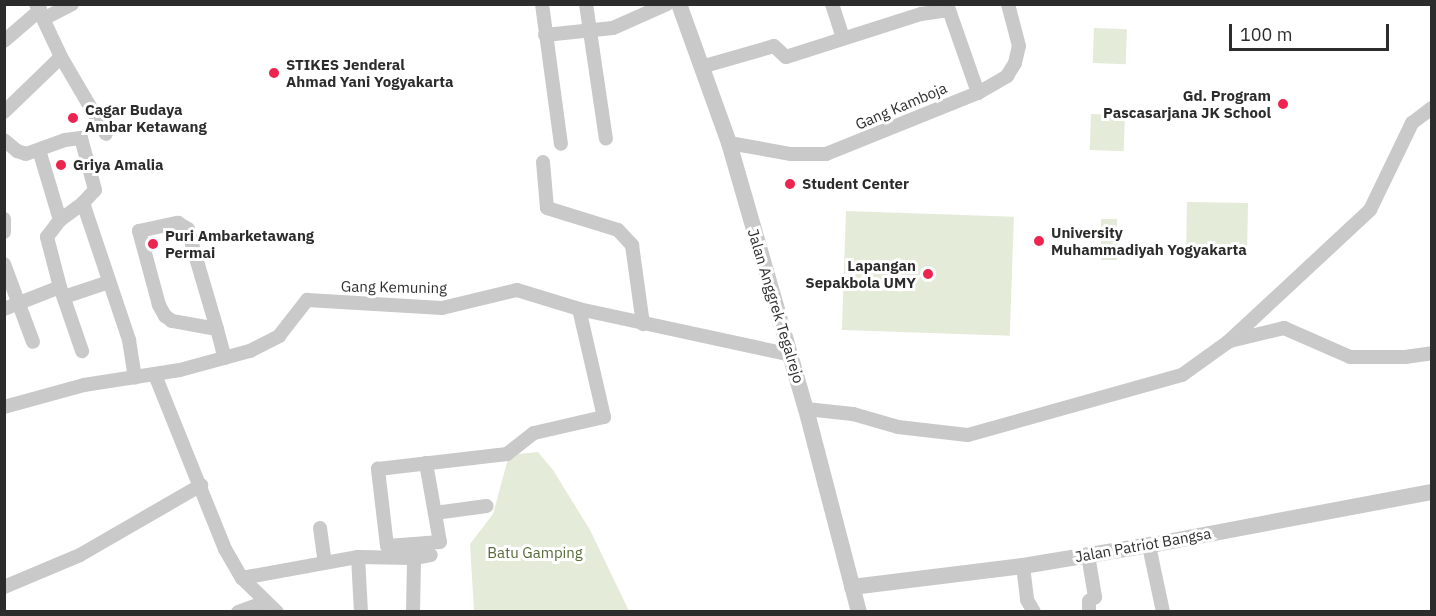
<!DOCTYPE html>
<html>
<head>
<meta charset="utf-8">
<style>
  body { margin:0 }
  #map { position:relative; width:1436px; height:616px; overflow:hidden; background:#fff; font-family:"IBM Plex Sans",sans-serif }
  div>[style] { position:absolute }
  .green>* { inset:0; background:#e5ebd9; transform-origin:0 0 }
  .minor>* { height:14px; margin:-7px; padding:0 7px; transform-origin:7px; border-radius:7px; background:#c9c9c9 }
  .tertiary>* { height:16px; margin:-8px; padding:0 8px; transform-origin:8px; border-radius:8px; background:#c9c9c9 }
  .dots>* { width:16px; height:16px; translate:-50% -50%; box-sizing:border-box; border:3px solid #fff; border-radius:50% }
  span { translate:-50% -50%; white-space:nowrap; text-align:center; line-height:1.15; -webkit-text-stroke:6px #fff; paint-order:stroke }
  .poi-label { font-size:15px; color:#2c2c2c; font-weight:700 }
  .left { translate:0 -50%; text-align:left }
  .right { translate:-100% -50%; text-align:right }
  .street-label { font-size:15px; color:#2c2c2c }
  .park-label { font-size:15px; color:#566a38 }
  .frame { position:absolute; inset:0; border:6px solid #2c2c2c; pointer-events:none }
  .scale { position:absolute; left:1229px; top:24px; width:160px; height:27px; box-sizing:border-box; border:3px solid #2c2c2c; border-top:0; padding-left:8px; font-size:18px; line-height:21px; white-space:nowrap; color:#2c2c2c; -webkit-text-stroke:4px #fff; paint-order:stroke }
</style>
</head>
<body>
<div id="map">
  <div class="green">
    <div style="left:1094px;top:28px;width:33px;height:35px;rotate:2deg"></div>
    <div style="left:1091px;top:114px;width:34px;height:36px;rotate:2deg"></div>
    <div style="left:1187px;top:202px;width:61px;height:44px;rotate:1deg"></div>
    <div style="left:846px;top:211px;width:168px;height:119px;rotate:2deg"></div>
    <div style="left:1101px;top:219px;width:16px;height:41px"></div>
    <div style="clip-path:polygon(538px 452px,553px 470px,590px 530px,629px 611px,474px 611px,470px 544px,493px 514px,509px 455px)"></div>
  </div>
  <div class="minor">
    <div style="left:36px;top:4px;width:59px;rotate:64.7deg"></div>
    <div style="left:61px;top:57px;width:89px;rotate:59.7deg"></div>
    <div style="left:542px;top:4px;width:141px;rotate:82.3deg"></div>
    <div style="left:586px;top:4px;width:136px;rotate:81.6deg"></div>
    <div style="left:832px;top:4px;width:36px;rotate:72deg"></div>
    <div style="left:45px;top:18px;width:30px;rotate:-27deg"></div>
    <div style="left:545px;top:35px;width:68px;rotate:-5.9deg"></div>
    <div style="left:613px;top:28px;width:59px;rotate:-24deg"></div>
    <div style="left:4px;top:41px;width:48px;rotate:-40.7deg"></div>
    <div style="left:701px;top:67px;width:76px;rotate:-16deg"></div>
    <div style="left:774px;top:46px;width:16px;rotate:43deg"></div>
    <div style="left:786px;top:57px;width:142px;rotate:-17.7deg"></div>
    <div style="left:921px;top:14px;width:28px;rotate:-8deg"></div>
    <div style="left:949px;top:10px;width:88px;rotate:70.7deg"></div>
    <div style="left:4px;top:112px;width:79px;rotate:-44deg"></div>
    <div style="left:4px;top:140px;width:17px;rotate:40deg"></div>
    <div style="left:17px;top:151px;width:9px;rotate:18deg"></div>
    <div style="left:26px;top:154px;width:41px;rotate:-19.7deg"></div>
    <div style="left:65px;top:140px;width:16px;rotate:-7deg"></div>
    <div style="left:81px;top:138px;width:54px;rotate:74.9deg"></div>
    <div style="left:95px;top:190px;width:18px;rotate:133deg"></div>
    <div style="left:729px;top:143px;width:63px;rotate:10.1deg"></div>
    <div style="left:791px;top:154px;width:35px"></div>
    <div style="left:826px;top:154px;width:164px;rotate:-21.9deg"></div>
    <div style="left:978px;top:93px;width:34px;rotate:-30deg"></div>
    <div style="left:1007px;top:76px;width:15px;rotate:-58deg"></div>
    <div style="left:1015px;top:63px;width:17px;rotate:-77deg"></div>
    <div style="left:1019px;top:46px;width:43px;rotate:-104.7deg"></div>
    <div style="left:39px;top:150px;width:73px;rotate:73.3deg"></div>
    <div style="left:543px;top:162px;width:46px;rotate:85deg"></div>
    <div style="left:547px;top:208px;width:74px;rotate:17.2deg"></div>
    <div style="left:618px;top:230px;width:21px;rotate:47deg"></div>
    <div style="left:632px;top:245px;width:80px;rotate:82.1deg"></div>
    <div style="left:4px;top:219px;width:13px;rotate:90deg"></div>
    <div style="left:4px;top:264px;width:83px;rotate:69.6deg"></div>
    <div style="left:60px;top:287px;width:68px;rotate:71deg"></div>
    <div style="left:64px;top:297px;width:47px;rotate:-18.4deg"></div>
    <div style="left:4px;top:309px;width:60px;rotate:-21.4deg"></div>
    <div style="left:60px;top:287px;width:52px;rotate:-104.6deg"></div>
    <div style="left:47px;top:237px;width:21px;rotate:-53deg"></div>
    <div style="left:60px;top:220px;width:29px;rotate:-36deg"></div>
    <div style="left:83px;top:203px;width:145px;rotate:71.4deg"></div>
    <div style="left:129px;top:340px;width:38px;rotate:81deg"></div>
    <div style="left:217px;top:329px;width:46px;rotate:-169.9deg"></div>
    <div style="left:172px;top:321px;width:9px;rotate:-144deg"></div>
    <div style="left:165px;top:316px;width:13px;rotate:-119deg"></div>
    <div style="left:159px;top:305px;width:77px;rotate:-105.1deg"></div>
    <div style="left:139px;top:231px;width:40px;rotate:-12deg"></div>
    <div style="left:178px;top:223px;width:12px;rotate:31deg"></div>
    <div style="left:188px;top:229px;width:5px;rotate:79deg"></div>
    <div style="left:189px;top:234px;width:99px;rotate:73.6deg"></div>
    <div style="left:217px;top:329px;width:30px;rotate:75deg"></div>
    <div style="left:1230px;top:341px;width:56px;rotate:-13.5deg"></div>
    <div style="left:1284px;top:328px;width:72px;rotate:23.7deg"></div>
    <div style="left:1350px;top:357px;width:55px"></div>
    <div style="left:1405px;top:357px;width:27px;rotate:-8deg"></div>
    <div style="left:155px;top:375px;width:188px;rotate:68.1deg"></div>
    <div style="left:225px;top:549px;width:34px;rotate:60deg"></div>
    <div style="left:242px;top:578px;width:49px;rotate:44.2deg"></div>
    <div style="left:4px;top:407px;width:83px;rotate:-15.4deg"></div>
    <div style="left:84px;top:385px;width:97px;rotate:-8.9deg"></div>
    <div style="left:180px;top:370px;width:73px;rotate:-15.2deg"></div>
    <div style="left:250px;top:351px;width:33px;rotate:-27deg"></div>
    <div style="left:279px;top:336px;width:46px;rotate:-52.1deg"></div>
    <div style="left:307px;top:300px;width:135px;rotate:3.4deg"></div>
    <div style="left:442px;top:308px;width:77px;rotate:-13.5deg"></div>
    <div style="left:517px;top:290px;width:65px;rotate:17deg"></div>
    <div style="left:579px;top:309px;width:217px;rotate:12.2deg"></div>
    <div style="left:806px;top:409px;width:47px;rotate:6.1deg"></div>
    <div style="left:853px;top:414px;width:47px;rotate:16.1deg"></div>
    <div style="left:898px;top:427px;width:70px;rotate:6.5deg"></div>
    <div style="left:968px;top:435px;width:222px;rotate:-15.7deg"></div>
    <div style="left:1182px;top:375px;width:57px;rotate:-35.7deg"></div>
    <div style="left:1228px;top:342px;width:194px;rotate:-42.9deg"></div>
    <div style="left:1370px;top:210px;width:97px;rotate:-64.2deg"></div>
    <div style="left:1412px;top:123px;width:25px;rotate:-37deg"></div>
    <div style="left:426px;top:463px;width:80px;rotate:80deg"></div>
    <div style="left:440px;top:542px;width:53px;rotate:175.7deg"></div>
    <div style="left:387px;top:546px;width:78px;rotate:-96.7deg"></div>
    <div style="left:378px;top:469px;width:130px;rotate:-6.6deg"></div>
    <div style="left:507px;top:454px;width:34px;rotate:-38deg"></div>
    <div style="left:534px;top:433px;width:72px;rotate:-12.9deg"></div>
    <div style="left:604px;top:417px;width:111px;rotate:-103deg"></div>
    <div style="left:435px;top:513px;width:52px;rotate:-7.7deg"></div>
    <div style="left:320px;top:528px;width:35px;rotate:82deg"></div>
    <div style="left:1149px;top:546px;width:67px;rotate:78deg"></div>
    <div style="left:1088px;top:555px;width:43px;rotate:80.5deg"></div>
    <div style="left:1095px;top:597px;width:7px;rotate:146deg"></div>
    <div style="left:1089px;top:601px;width:11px;rotate:90deg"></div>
    <div style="left:358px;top:557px;width:56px;rotate:1deg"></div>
    <div style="left:414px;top:558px;width:17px;rotate:-10deg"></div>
    <div style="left:1023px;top:566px;width:34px;rotate:83deg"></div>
    <div style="left:1027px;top:600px;width:14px;rotate:60deg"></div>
    <div style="left:242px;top:578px;width:118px;rotate:-10.3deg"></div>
    <div style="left:358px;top:557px;width:55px;rotate:86.9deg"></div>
    <div style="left:4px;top:587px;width:82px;rotate:-22.8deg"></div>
    <div style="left:80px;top:555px;width:140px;rotate:-30deg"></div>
    <div style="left:238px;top:612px;width:29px;rotate:-20deg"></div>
    <div style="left:413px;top:612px;width:54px;rotate:-88.9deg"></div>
  </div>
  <div class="tertiary">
    <div style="left:679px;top:4px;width:148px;rotate:70.2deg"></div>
    <div style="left:729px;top:143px;width:277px;rotate:73.9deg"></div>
    <div style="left:806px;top:409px;width:210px;rotate:75.4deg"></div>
    <div style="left:852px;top:587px;width:172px;rotate:-7deg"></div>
    <div style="left:1023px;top:566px;width:135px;rotate:-9.4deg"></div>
    <div style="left:1156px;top:544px;width:281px;rotate:-10.7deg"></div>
  </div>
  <div class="dots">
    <div style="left:274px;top:73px;background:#ed244f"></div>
    <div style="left:1283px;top:104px;background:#ed244f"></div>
    <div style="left:73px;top:118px;background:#ed244f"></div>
    <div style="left:61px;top:165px;background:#ed244f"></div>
    <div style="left:790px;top:184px;background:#ed244f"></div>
    <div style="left:1039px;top:241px;background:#ed244f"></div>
    <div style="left:153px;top:244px;background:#ed244f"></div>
    <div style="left:928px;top:274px;background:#ed244f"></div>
  </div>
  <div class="poi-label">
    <span class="left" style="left:286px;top:73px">STIKES Jenderal<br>Ahmad Yani Yogyakarta</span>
    <span class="right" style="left:1271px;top:104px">Gd. Program<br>Pascasarjana JK School</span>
    <span class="left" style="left:85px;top:118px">Cagar Budaya<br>Ambar Ketawang</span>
    <span class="left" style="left:73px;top:165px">Griya Amalia</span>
    <span class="left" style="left:802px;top:184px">Student Center</span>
    <span class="left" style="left:1051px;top:241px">University<br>Muhammadiyah Yogyakarta</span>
    <span class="left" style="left:165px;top:244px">Puri Ambarketawang<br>Permai</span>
    <span class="right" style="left:916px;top:274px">Lapangan<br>Sepakbola UMY</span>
  </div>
  <div class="street-label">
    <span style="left:901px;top:106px;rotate:-23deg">Gang Kamboja</span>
    <span style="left:394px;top:287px;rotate:1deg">Gang Kemuning</span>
    <span style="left:776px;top:306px;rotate:73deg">Jalan Anggrek Tegalrejo</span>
    <span style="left:1143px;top:545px;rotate:-10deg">Jalan Patriot Bangsa</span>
  </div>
  <div class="park-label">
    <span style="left:535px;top:553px">Batu Gamping</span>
  </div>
  <div class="frame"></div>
  <div class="scale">100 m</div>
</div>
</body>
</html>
